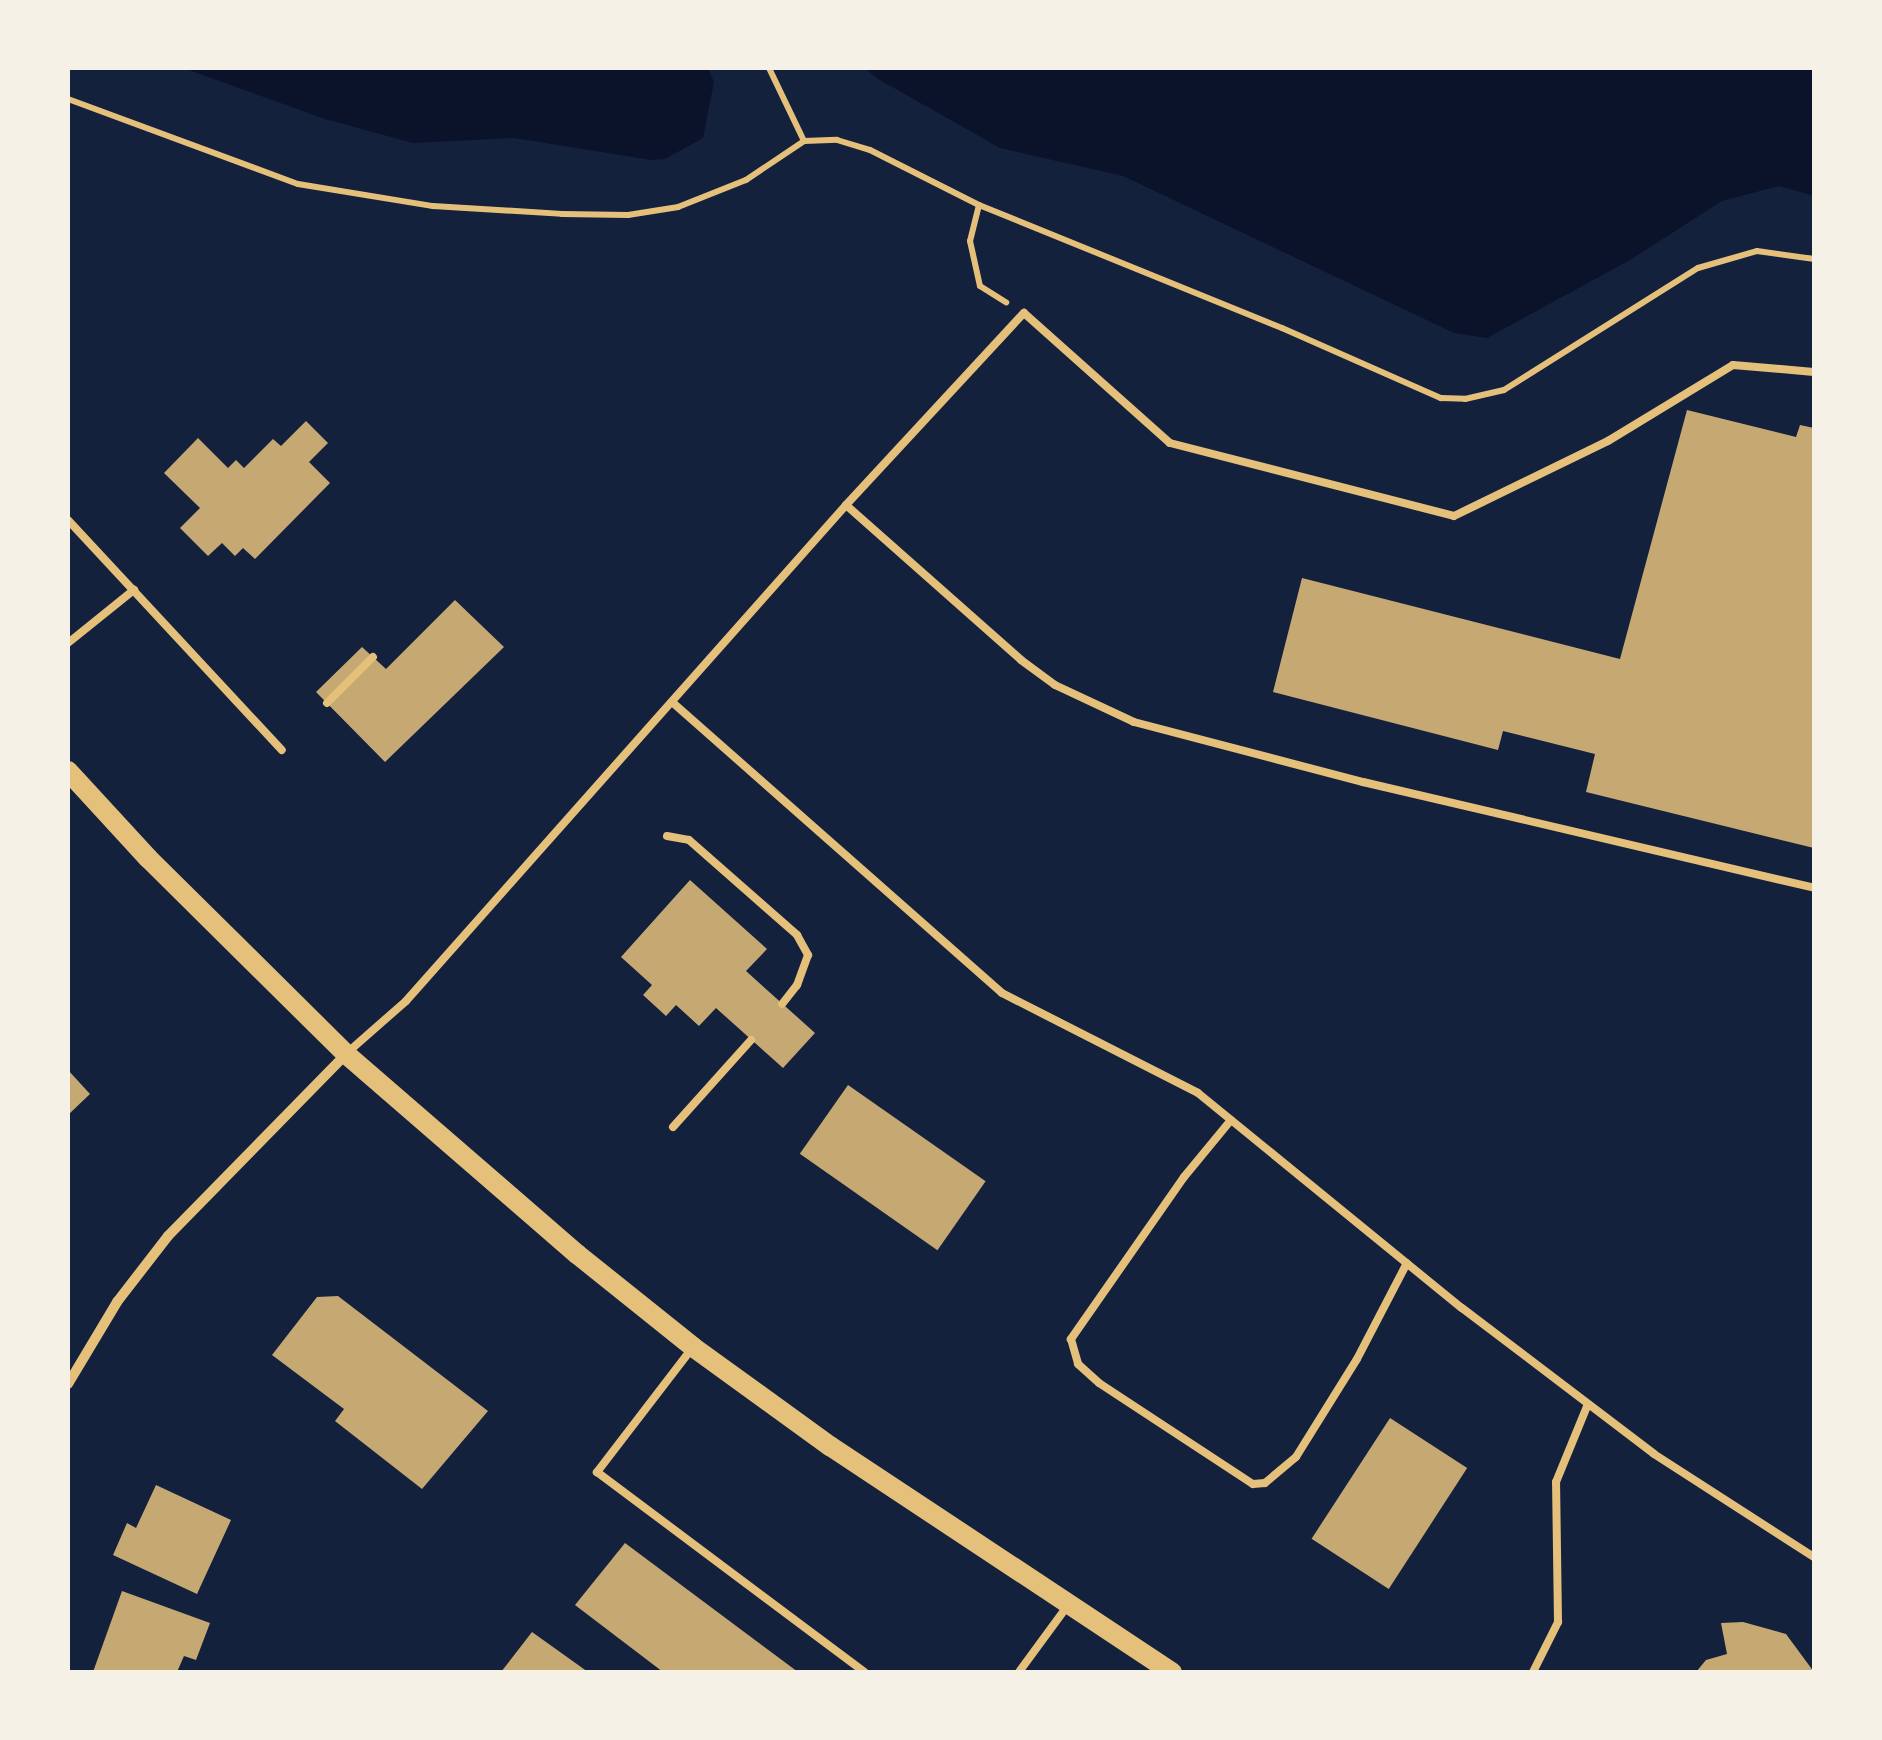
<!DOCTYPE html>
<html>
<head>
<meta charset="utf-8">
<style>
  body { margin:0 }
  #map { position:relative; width:1882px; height:1740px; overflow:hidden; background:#14213d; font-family:"Nunito Sans",sans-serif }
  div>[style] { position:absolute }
  .water>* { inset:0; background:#0b132b }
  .building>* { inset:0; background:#c6a872; transform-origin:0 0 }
  .path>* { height:6px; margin:-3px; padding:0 3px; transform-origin:3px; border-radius:3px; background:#e5c07b }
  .service>* { height:8px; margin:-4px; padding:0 4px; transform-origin:4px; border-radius:4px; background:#e5c07b }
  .minor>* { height:10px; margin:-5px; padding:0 5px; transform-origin:5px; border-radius:5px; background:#e5c07b }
  .secondary>* { height:20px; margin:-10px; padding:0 10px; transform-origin:10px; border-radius:10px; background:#e5c07b }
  span { translate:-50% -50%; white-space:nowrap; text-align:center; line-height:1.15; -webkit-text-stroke:8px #f6f1e7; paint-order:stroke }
  .frame { position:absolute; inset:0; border:70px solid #f6f1e7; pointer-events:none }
</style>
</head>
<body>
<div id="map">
  <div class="water">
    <div style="clip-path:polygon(183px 68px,708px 68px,714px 82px,703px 138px,665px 159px,651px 160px,514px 138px,413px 143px,325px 119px)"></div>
    <div style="clip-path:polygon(865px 68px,1814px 68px,1814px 196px,1779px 186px,1722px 201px,1630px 260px,1487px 338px,1454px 333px,1123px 176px,1000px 148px,878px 79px)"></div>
  </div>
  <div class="building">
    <div style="clip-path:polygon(1687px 410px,1796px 437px,1800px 425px,1814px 428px,1814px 848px,1586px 792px,1595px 754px,1503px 731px,1498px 750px,1273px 692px,1302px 578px,1620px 659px)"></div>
    <div style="clip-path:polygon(306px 421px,328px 443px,309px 462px,330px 483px,255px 559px,243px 548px,235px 556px,222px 543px,208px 556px,180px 528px,200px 508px,164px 473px,198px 438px,228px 468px,236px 460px,244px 468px,273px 439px,281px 446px)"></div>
    <div style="clip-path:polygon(455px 600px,504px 647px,385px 762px,316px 692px,362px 647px,386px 669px)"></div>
    <div style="clip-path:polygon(690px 880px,767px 949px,746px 971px,815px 1033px,783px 1068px,716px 1008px,699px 1026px,676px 1005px,666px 1016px,643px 995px,652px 985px,621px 957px)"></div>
    <div style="clip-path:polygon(68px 1070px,90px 1094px,68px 1115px)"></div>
    <div style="left:848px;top:1085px;width:168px;height:84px;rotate:35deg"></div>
    <div style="clip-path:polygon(338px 1296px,488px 1411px,422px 1489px,335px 1421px,344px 1409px,272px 1355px,317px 1297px)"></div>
    <div style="left:1390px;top:1418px;width:92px;height:144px;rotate:33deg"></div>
    <div style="clip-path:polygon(156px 1485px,231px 1520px,197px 1594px,113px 1555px,127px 1523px,136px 1528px)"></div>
    <div style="clip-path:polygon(625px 1543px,798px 1672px,663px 1672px,575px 1605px)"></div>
    <div style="clip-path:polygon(122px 1591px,210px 1623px,196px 1660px,184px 1656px,177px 1672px,93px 1672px)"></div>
    <div style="clip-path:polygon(1743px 1622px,1786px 1634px,1814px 1672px,1696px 1672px,1706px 1660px,1727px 1654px,1721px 1623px)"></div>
    <div style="clip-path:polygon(532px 1632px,588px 1672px,501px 1672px)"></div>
  </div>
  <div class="path">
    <div style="left:769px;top:68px;width:81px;rotate:64.4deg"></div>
    <div style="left:68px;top:99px;width:245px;rotate:20.3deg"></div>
    <div style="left:298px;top:184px;width:137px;rotate:9.3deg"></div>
    <div style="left:433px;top:206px;width:129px;rotate:3.5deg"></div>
    <div style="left:562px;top:214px;width:66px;rotate:0.9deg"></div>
    <div style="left:628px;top:215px;width:51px;rotate:-9.1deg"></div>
    <div style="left:678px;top:207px;width:73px;rotate:-21.7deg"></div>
    <div style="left:746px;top:180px;width:70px;rotate:-33.9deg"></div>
    <div style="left:804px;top:141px;width:33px;rotate:-2deg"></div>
    <div style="left:837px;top:140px;width:34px;rotate:17deg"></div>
    <div style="left:870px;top:150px;width:122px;rotate:26.8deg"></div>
    <div style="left:979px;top:205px;width:327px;rotate:22.1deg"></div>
    <div style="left:1282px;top:328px;width:174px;rotate:23.8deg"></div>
    <div style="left:1441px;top:398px;width:24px;rotate:2deg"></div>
    <div style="left:1465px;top:399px;width:40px;rotate:-13deg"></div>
    <div style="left:1504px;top:390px;width:229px;rotate:-32.2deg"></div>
    <div style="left:1698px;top:268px;width:61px;rotate:-16.1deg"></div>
    <div style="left:1757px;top:251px;width:58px;rotate:8deg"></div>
    <div style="left:979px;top:205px;width:37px;rotate:104deg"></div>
    <div style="left:970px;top:241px;width:46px;rotate:77.5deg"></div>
    <div style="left:980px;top:286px;width:31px;rotate:32deg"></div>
  </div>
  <div class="service">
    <div style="left:846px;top:505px;width:234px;rotate:41.5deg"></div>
    <div style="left:1021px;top:660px;width:42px;rotate:36.3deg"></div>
    <div style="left:1055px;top:685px;width:87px;rotate:25.1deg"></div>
    <div style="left:1134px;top:722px;width:237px;rotate:14.7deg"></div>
    <div style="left:1363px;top:782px;width:463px;rotate:13.2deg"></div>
    <div style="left:68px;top:520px;width:314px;rotate:47.1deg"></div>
    <div style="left:68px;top:643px;width:85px;rotate:-38.8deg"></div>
    <div style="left:672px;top:702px;width:440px;rotate:41.4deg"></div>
    <div style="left:1002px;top:993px;width:220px;rotate:27deg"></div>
    <div style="left:1198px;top:1093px;width:340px;rotate:39.2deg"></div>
    <div style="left:1462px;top:1308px;width:241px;rotate:37.2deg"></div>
    <div style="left:1654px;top:1454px;width:190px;rotate:32.8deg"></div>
    <div style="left:327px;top:703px;width:65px;rotate:-45deg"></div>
    <div style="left:667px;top:836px;width:22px;rotate:10deg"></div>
    <div style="left:689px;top:840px;width:144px;rotate:41.3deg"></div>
    <div style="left:797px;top:935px;width:23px;rotate:61deg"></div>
    <div style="left:808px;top:955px;width:32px;rotate:110deg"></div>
    <div style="left:797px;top:985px;width:24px;rotate:128deg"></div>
    <div style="left:348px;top:1052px;width:77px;rotate:-41.3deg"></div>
    <div style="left:406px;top:1001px;width:663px;rotate:-48.42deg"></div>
    <div style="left:846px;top:505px;width:262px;rotate:-47.2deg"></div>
    <div style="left:1024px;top:313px;width:195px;rotate:41.7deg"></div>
    <div style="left:1170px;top:443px;width:293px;rotate:14.4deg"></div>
    <div style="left:1454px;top:516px;width:171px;rotate:-26deg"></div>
    <div style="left:1608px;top:441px;width:146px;rotate:-31.3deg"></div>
    <div style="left:1733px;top:365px;width:81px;rotate:4.9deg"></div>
    <div style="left:1231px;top:1120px;width:74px;rotate:129.5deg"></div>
    <div style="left:1184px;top:1177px;width:198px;rotate:124.9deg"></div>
    <div style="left:1071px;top:1339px;width:26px;rotate:74deg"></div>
    <div style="left:1078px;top:1364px;width:28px;rotate:42deg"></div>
    <div style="left:1099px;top:1383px;width:184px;rotate:33.3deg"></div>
    <div style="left:1253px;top:1484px;width:12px;rotate:-5deg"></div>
    <div style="left:1265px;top:1483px;width:40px;rotate:-40deg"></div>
    <div style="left:1296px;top:1457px;width:115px;rotate:-58.1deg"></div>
    <div style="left:1357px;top:1359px;width:108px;rotate:-62.5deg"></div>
    <div style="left:673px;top:1127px;width:117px;rotate:-48.1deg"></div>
    <div style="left:693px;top:1347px;width:158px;rotate:127.5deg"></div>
    <div style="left:597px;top:1472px;width:334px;rotate:36.8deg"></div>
    <div style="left:1019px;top:1672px;width:83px;rotate:-53.8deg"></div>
    <div style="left:1533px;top:1672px;width:56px;rotate:-63.4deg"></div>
    <div style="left:1558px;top:1622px;width:140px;rotate:-90.8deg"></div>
    <div style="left:1556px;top:1482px;width:84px;rotate:-67.7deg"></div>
  </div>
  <div class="minor">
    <div style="left:68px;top:1384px;width:96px;rotate:-59.1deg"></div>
    <div style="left:117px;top:1302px;width:83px;rotate:-52.3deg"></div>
    <div style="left:168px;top:1236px;width:255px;rotate:-45.6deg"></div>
  </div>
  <div class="secondary">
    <div style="left:68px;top:771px;width:118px;rotate:47.4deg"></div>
    <div style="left:148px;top:858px;width:279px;rotate:44.7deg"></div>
    <div style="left:346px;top:1054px;width:306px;rotate:40.9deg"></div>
    <div style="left:577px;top:1254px;width:149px;rotate:38.7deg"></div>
    <div style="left:693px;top:1347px;width:169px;rotate:35.9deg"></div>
    <div style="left:830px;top:1446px;width:410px;rotate:33.5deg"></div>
  </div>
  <div class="frame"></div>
</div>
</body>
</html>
